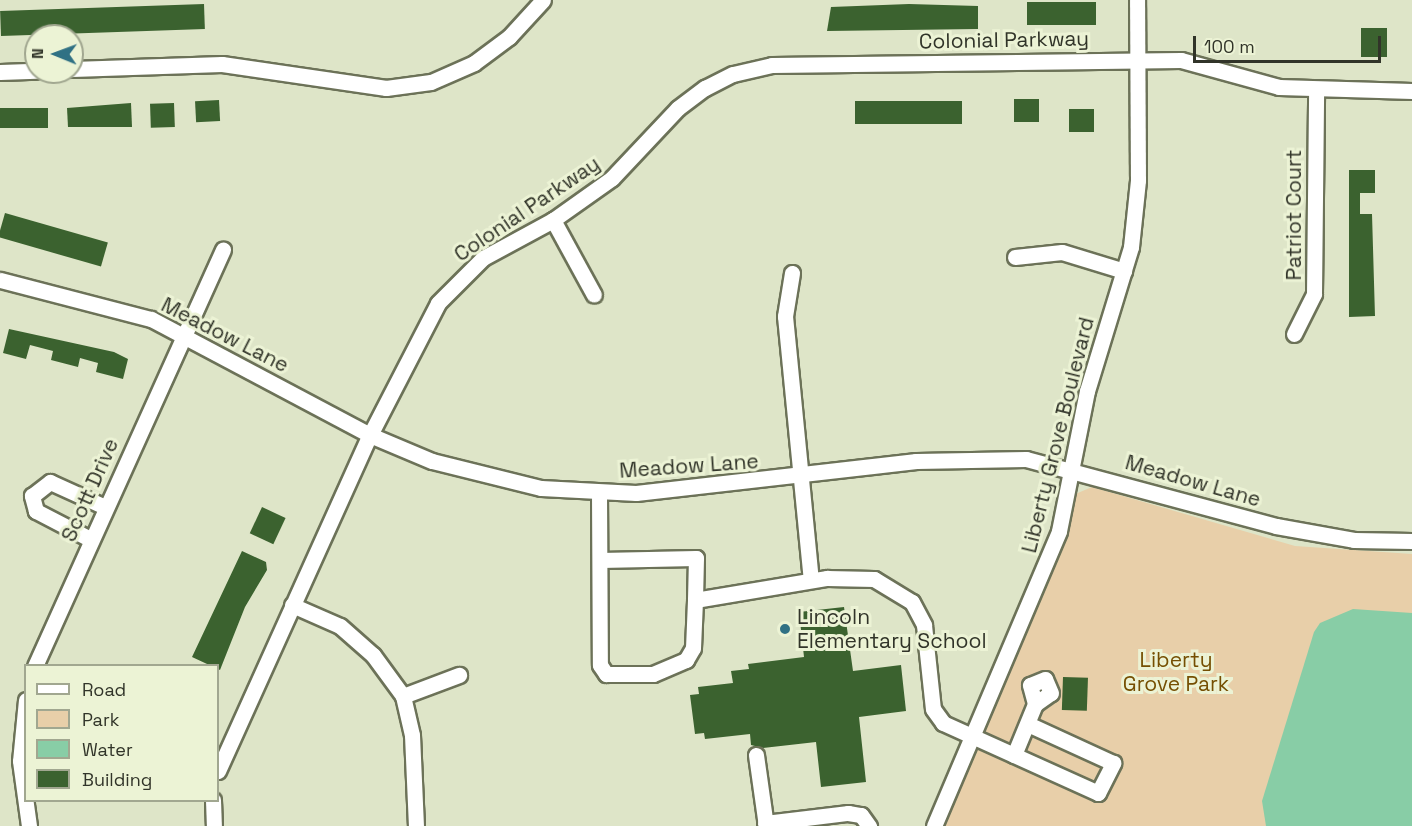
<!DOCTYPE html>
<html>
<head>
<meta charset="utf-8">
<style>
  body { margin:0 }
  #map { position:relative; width:1412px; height:826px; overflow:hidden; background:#dee5c8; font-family:"Space Grotesk",sans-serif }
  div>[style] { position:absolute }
  .green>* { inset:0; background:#e8cfa9 }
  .water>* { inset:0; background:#88cda6 }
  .building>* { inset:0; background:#3b622f; transform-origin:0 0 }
  .roads { filter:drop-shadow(2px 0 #6c7258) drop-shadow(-2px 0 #6c7258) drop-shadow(0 2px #6c7258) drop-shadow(0 -2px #6c7258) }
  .minor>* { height:15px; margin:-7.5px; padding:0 7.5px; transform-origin:7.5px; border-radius:7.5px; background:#fff }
  .dots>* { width:16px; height:16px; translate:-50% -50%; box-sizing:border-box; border:3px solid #ecf3d5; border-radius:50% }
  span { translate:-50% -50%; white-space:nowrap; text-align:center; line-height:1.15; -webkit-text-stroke:6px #ecf3d5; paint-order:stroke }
  .street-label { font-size:21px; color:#313429 }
  .poi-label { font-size:21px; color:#313429 }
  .left { translate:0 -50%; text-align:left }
  .park-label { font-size:21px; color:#754f02 }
  .legend { position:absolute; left:24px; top:664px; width:195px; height:138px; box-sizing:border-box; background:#ecf3d5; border:2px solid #a1a790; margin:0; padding:8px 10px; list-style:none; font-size:18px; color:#313429 }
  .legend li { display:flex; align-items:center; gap:12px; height:30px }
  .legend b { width:30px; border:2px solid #a1a790 }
  .north { position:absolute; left:24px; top:24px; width:60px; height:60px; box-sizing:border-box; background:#ecf3d5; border:2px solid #a1a790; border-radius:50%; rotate:271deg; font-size:16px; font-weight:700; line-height:24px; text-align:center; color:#313429 }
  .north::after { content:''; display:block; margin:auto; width:21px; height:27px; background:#307184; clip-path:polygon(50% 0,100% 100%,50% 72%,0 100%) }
  .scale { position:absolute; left:1193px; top:36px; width:188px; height:27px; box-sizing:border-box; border:3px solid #313429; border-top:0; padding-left:8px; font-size:18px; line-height:21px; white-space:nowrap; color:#313429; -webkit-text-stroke:4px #ecf3d5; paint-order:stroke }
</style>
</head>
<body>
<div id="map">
  <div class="green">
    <div style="clip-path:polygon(1092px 487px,1295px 546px,1412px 554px,1412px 826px,941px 826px,1059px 553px,1073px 495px)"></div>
  </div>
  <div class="water">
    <div style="clip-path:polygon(1353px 609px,1412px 613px,1412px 826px,1266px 826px,1262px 801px,1314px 632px,1320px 623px)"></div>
  </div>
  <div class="building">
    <div style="left:1096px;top:2px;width:23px;height:69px;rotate:90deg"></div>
    <div style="left:204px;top:4px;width:25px;height:204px;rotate:88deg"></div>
    <div style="clip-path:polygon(909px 4px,978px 6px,978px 29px,827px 31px,831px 7px)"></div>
    <div style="left:1361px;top:28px;width:26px;height:29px"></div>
    <div style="left:1014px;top:99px;width:25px;height:23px"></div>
    <div style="left:219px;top:100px;width:21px;height:24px;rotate:87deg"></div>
    <div style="left:962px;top:101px;width:23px;height:107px;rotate:90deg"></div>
    <div style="clip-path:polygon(131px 103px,132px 127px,68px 127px,67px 108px)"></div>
    <div style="left:174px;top:103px;width:24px;height:24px;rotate:88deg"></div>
    <div style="left:48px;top:108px;width:20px;height:48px;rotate:90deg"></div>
    <div style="left:1069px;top:109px;width:25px;height:23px"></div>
    <div style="clip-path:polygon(1349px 170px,1375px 170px,1375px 193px,1360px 193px,1360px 214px,1372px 214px,1375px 316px,1349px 317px)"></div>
    <div style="left:5px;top:213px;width:107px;height:25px;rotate:16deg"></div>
    <div style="clip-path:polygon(9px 329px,114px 352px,128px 359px,123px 379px,96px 372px,98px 363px,80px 358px,78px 367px,51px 360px,53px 351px,30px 345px,26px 359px,3px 353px)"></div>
    <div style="left:262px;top:507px;width:26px;height:29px;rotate:25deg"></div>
    <div style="clip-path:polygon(242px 551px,266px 562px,267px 570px,245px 607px,220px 670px,192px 657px)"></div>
    <div style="clip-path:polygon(844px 607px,853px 671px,901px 665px,906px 711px,859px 717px,866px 782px,821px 787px,816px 742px,763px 748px,751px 745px,750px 734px,705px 739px,704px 733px,695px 734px,690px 695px,699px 694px,698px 687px,733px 683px,731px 671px,749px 669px,748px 664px,804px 657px,799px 612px)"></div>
    <div style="left:1063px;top:677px;width:25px;height:33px;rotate:2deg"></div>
  </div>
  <div class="roads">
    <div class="minor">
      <div style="left:72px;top:69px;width:150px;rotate:-1.9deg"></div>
      <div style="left:222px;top:64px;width:166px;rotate:8.3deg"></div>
      <div style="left:386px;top:88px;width:45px;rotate:-7.6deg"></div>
      <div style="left:431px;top:82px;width:47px;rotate:-23.8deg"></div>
      <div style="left:474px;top:63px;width:44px;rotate:-36.6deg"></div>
      <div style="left:509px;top:37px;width:50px;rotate:-47.4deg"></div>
      <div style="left:0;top:72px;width:36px;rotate:-2deg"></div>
      <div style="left:553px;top:220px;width:85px;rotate:61.3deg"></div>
      <div style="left:1015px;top:257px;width:47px;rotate:-6.1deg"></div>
      <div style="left:1062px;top:252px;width:65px;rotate:17deg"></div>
      <div style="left:792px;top:273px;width:44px;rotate:99.2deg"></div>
      <div style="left:785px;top:316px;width:265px;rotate:84.4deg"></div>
      <div style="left:0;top:280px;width:156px;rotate:14.5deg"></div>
      <div style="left:151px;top:319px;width:248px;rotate:27.9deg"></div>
      <div style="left:370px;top:435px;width:67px;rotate:22.8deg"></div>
      <div style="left:432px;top:461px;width:112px;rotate:13.9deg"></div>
      <div style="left:541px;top:488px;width:95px;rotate:3deg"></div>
      <div style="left:636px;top:493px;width:282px;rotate:-6.5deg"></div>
      <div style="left:916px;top:461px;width:110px;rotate:-1deg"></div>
      <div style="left:1026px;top:459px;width:259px;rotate:15deg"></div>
      <div style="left:1276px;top:526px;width:79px;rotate:10.2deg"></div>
      <div style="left:1354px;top:540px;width:58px;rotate:1deg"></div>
      <div style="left:1294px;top:334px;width:45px;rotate:-63.4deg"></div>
      <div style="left:1314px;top:294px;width:203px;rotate:-89.4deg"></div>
      <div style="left:599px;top:493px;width:172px;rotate:89.7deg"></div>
      <div style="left:600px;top:665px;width:11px;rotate:56deg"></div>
      <div style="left:606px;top:674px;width:47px"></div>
      <div style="left:653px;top:674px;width:36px;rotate:-23deg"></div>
      <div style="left:686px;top:660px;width:14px;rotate:-60deg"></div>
      <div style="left:693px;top:648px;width:48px;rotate:-87.6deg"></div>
      <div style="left:695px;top:600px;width:134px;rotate:-9.5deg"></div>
      <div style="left:827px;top:578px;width:47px;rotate:1.2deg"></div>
      <div style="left:874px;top:579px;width:44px;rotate:31.2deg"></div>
      <div style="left:912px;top:602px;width:26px;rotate:62deg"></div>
      <div style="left:924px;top:625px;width:84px;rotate:83.9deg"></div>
      <div style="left:933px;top:709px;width:17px;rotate:54deg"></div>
      <div style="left:943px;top:723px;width:170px;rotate:24.3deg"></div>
      <div style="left:1098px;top:793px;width:34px;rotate:-63deg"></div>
      <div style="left:1113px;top:763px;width:94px;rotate:-155.4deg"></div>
      <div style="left:90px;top:539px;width:61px;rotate:-152.6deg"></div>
      <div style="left:36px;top:511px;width:16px;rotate:-105deg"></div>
      <div style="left:32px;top:496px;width:23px;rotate:-38deg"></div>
      <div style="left:50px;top:482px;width:60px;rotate:24.4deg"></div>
      <div style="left:600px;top:560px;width:96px;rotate:-1.2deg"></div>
      <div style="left:696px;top:558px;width:42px;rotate:91.4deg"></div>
      <div style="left:292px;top:605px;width:52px;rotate:23.6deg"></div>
      <div style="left:340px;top:626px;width:44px;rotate:41.3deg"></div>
      <div style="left:373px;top:655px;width:51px;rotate:53.8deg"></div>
      <div style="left:403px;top:696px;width:40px;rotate:77deg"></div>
      <div style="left:412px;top:735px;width:91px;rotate:87.5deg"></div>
      <div style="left:35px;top:666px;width:457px;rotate:-65.7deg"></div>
      <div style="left:403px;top:696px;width:60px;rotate:-20.6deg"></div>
      <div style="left:26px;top:700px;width:61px;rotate:95.6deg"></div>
      <div style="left:20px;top:761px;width:66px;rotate:82.1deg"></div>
      <div style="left:756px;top:755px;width:72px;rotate:82deg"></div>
      <div style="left:1014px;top:755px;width:55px;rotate:-67.6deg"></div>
      <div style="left:1035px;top:704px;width:19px;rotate:-35deg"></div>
      <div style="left:1051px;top:693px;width:15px;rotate:-113deg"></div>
      <div style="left:1045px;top:679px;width:16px;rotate:158deg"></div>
      <div style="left:1030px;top:685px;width:20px;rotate:75deg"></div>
      <div style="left:218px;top:771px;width:369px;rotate:-65.7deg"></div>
      <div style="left:370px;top:435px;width:148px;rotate:-62.7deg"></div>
      <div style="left:438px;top:303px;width:64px;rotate:-45deg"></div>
      <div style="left:483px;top:258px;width:80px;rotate:-28.5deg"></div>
      <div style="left:553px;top:220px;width:72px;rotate:-35.4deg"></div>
      <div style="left:612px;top:178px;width:96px;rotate:-46.7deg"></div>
      <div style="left:678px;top:108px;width:34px;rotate:-37deg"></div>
      <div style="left:705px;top:88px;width:31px;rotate:-27deg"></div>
      <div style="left:733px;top:74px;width:40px;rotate:-13deg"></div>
      <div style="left:772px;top:65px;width:409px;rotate:-0.7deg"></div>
      <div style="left:1181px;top:60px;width:102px;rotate:15.4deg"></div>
      <div style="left:1279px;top:87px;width:133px;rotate:1.7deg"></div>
      <div style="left:213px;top:800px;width:26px;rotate:88deg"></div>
      <div style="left:765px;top:823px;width:84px;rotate:-6.9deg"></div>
      <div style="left:848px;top:813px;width:13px;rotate:9deg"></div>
      <div style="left:861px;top:815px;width:14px;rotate:54deg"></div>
      <div style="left:934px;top:826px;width:320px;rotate:-67deg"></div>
      <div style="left:1059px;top:531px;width:143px;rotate:-78.7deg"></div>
      <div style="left:1087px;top:391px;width:151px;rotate:-73deg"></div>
      <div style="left:1131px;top:247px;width:67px;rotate:-84deg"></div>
      <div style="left:1138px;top:180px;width:180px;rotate:-90.3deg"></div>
    </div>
  </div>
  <div class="dots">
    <div style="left:785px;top:629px;background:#307184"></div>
  </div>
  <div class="street-label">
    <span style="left:1004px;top:40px;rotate:-1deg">Colonial Parkway</span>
    <span style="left:527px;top:209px;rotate:-34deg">Colonial Parkway</span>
    <span style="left:1294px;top:215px;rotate:-90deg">Patriot Court</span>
    <span style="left:225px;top:335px;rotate:27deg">Meadow Lane</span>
    <span style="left:1058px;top:435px;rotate:-76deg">Liberty Grove Boulevard</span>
    <span style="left:689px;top:466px;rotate:-4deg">Meadow Lane</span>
    <span style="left:1193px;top:481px;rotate:16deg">Meadow Lane</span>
    <span style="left:90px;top:490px;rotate:-66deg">Scott Drive</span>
  </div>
  <div class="poi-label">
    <span class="left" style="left:797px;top:629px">Lincoln<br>Elementary School</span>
  </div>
  <div class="park-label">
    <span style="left:1176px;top:672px">Liberty<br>Grove Park</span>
  </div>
  <ul class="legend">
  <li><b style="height:8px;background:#fff"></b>Road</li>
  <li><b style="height:16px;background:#e8cfa9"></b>Park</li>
  <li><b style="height:16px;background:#88cda6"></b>Water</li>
  <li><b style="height:16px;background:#3b622f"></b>Building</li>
  </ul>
  <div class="north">N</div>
  <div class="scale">100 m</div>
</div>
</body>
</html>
